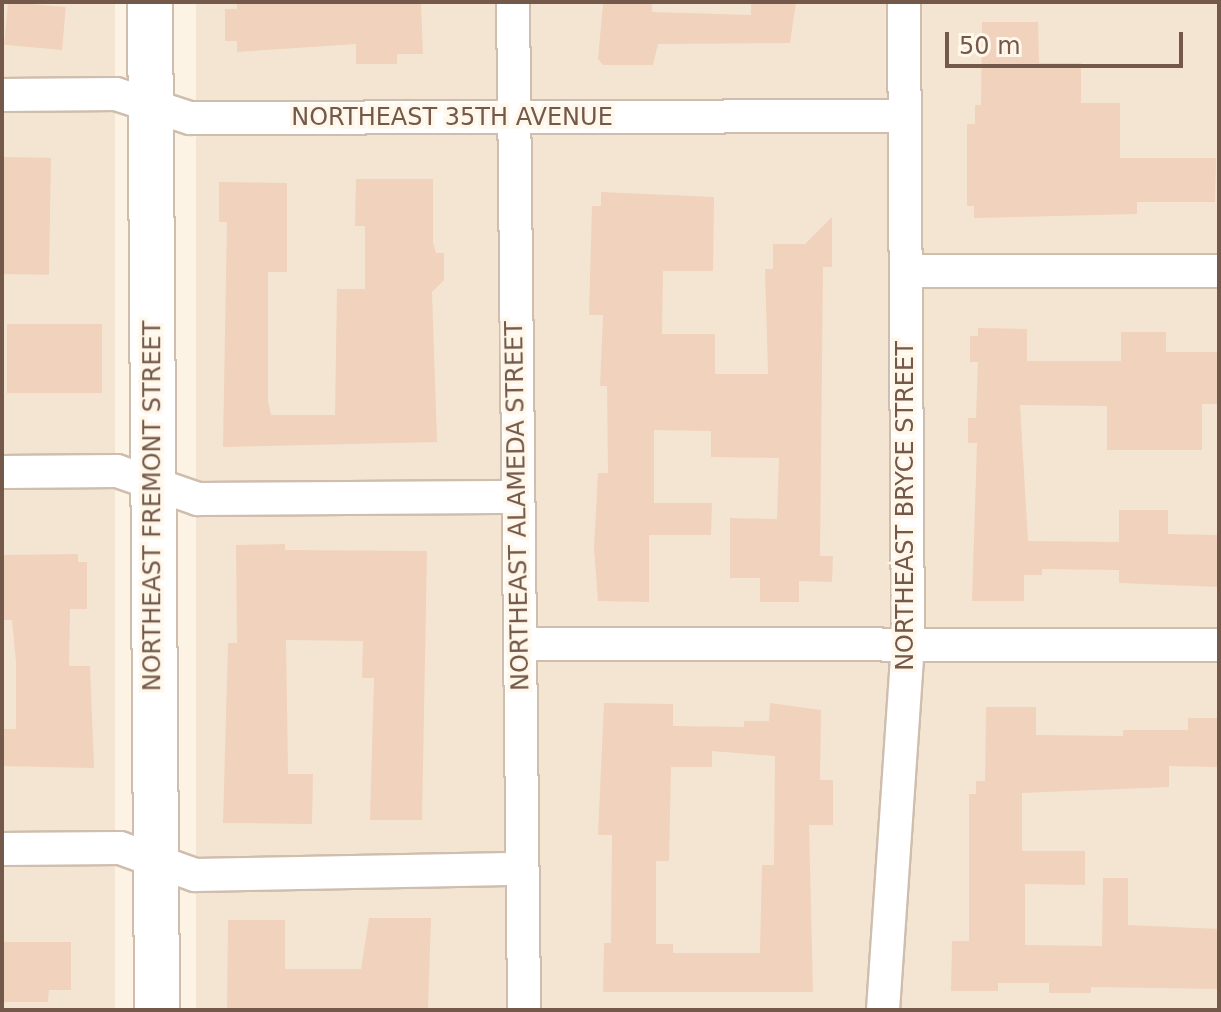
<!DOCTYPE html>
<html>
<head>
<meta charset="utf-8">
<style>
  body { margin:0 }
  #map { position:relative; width:1221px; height:1012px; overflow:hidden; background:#fcf3e4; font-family:"DejaVu Sans",sans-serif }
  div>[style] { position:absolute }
  .residential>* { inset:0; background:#f3e5d2; transform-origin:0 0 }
  .building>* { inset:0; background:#f1d2bc; transform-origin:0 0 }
  .roads { filter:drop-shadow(2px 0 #cfbdae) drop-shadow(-2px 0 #cfbdae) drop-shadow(0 2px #cfbdae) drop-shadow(0 -2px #cfbdae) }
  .street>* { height:32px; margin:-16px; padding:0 16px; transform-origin:16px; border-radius:16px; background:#fff }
  .secondary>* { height:44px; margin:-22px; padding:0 22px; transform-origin:22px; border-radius:22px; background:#fff }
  span { translate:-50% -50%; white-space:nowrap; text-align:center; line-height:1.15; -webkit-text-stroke:7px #fff7ea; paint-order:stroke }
  .street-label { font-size:24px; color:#74594a }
  .frame { position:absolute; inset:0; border:4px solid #74594a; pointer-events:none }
  .scale { position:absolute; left:945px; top:32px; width:238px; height:36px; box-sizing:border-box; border:4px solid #74594a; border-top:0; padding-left:10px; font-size:24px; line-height:28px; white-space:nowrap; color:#74594a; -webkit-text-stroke:6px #fff7ea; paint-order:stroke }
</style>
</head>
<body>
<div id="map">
  <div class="residential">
    <div style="left:2px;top:2px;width:113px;height:1008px"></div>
    <div style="left:196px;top:2px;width:1023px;height:1008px"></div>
  </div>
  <div class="building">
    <div style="left:8px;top:2px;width:58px;height:43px;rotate:5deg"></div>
    <div style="clip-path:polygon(237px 2px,421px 2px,423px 54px,397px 54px,397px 64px,356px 64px,356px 44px,237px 52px,237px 41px,225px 41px,225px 9px,237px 9px)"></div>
    <div style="clip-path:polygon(751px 2px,796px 2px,790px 43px,658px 44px,653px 65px,603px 65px,598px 59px,603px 4px,652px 4px,652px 12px,751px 15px)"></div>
    <div style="clip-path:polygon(982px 22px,1038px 22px,1039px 63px,1081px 63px,1081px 103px,1120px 103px,1120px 158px,1216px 158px,1215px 202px,1137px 202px,1137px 214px,974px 218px,974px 206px,967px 206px,967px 124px,975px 124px,975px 105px,981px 105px)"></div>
    <div style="left:2px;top:157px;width:49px;height:117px;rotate:1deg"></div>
    <div style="clip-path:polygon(356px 179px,433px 179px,433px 242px,436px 253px,444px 253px,444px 280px,432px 292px,437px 442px,223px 447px,227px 222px,219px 222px,219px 182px,287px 183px,287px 272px,268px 272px,268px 401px,271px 415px,335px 415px,337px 289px,365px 289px,365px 226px,355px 226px)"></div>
    <div style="clip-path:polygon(601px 192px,714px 197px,713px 271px,663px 271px,662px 334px,715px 334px,715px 374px,768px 374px,765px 269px,773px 269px,773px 244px,805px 244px,832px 217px,832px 267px,823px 267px,820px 556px,833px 556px,832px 582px,799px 581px,799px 602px,760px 602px,760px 578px,730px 578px,730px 518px,777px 519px,779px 458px,711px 457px,711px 431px,654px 430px,654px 503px,712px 503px,711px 535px,649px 535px,649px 602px,598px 601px,594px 548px,598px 473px,608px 473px,607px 386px,600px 386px,603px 315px,589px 315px,592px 206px,601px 206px)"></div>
    <div style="left:102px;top:324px;width:69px;height:95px;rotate:90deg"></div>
    <div style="clip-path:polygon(978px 328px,1027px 329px,1027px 361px,1121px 361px,1121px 332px,1166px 332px,1166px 352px,1219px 352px,1219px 404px,1202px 404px,1202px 450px,1107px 450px,1107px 406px,1020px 405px,1028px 541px,1119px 542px,1119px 510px,1168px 510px,1168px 534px,1219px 535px,1219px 587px,1119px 583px,1119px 570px,1042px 569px,1042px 575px,1024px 575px,1024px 601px,972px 601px,977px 443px,968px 443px,968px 418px,976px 418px,978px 362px,970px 362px,970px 336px,978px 336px)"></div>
    <div style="clip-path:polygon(285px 544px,285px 550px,427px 551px,422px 820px,370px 820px,374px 678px,362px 678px,363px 641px,286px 640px,288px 774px,313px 774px,312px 824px,223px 823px,228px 643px,237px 643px,236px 545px)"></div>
    <div style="clip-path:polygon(78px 554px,78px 562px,87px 562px,87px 609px,70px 609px,69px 666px,90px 666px,94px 768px,2px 766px,2px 729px,16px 729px,16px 662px,12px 620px,2px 620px,2px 555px)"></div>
    <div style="clip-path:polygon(evenodd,604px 703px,673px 704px,673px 726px,744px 727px,744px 721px,769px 721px,770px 703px,821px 710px,820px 780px,833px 780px,833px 825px,809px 825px,813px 992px,603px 992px,604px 943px,611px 943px,612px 835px,598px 835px,604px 703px,712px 751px,775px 756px,774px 865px,762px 865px,760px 953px,673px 953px,673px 944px,656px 944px,656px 861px,669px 861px,671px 767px,712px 767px,712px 751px)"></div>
    <div style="clip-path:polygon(986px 707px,1036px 707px,1036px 735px,1123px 736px,1123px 730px,1188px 730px,1188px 718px,1219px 718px,1219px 767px,1169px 766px,1169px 787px,1022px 793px,1022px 851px,1085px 851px,1085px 885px,1025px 884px,1025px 945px,1102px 946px,1103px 878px,1128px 878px,1128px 925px,1219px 929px,1219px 989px,1091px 987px,1091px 993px,1049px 993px,1049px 983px,998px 983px,998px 991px,951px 991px,952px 941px,969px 941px,969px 794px,976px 794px,976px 781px,985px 781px)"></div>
    <div style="clip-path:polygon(369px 918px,431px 918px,428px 1010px,227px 1010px,228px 920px,285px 920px,285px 969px,361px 969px)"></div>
    <div style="clip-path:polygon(2px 942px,71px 942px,71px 990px,49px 990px,48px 1002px,2px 1002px)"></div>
  </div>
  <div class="roads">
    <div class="street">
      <div style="left:513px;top:2px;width:1008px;rotate:89.37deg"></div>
      <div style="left:2px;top:95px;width:114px;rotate:-0.5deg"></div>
      <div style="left:116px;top:94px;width:78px;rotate:18deg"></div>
      <div style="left:190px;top:118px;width:715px;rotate:-0.16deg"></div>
      <div style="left:906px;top:271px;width:313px"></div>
      <div style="left:2px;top:472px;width:115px;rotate:-0.5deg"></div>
      <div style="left:117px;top:471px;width:86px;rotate:19.1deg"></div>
      <div style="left:198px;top:499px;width:320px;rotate:-0.4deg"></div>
      <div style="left:520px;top:644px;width:699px;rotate:0.08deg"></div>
      <div style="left:2px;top:849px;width:118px;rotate:-0.5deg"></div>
      <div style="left:120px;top:848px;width:80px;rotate:19.8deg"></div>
      <div style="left:195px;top:875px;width:327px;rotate:-1.1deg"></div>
      <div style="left:883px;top:1010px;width:366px;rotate:-86.1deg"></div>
      <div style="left:908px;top:645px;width:643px;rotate:-90.36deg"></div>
    </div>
    <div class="secondary">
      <div style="left:150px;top:2px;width:1008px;rotate:89.6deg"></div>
    </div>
  </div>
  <div class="street-label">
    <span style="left:452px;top:118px">NORTHEAST 35TH AVENUE</span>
    <span style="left:153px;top:506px;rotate:-90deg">NORTHEAST FREMONT STREET</span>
    <span style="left:518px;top:506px;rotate:-91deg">NORTHEAST ALAMEDA STREET</span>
    <span style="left:906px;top:506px;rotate:-90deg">NORTHEAST BRYCE STREET</span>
  </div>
  <div class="frame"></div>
  <div class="scale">50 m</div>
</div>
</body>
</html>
